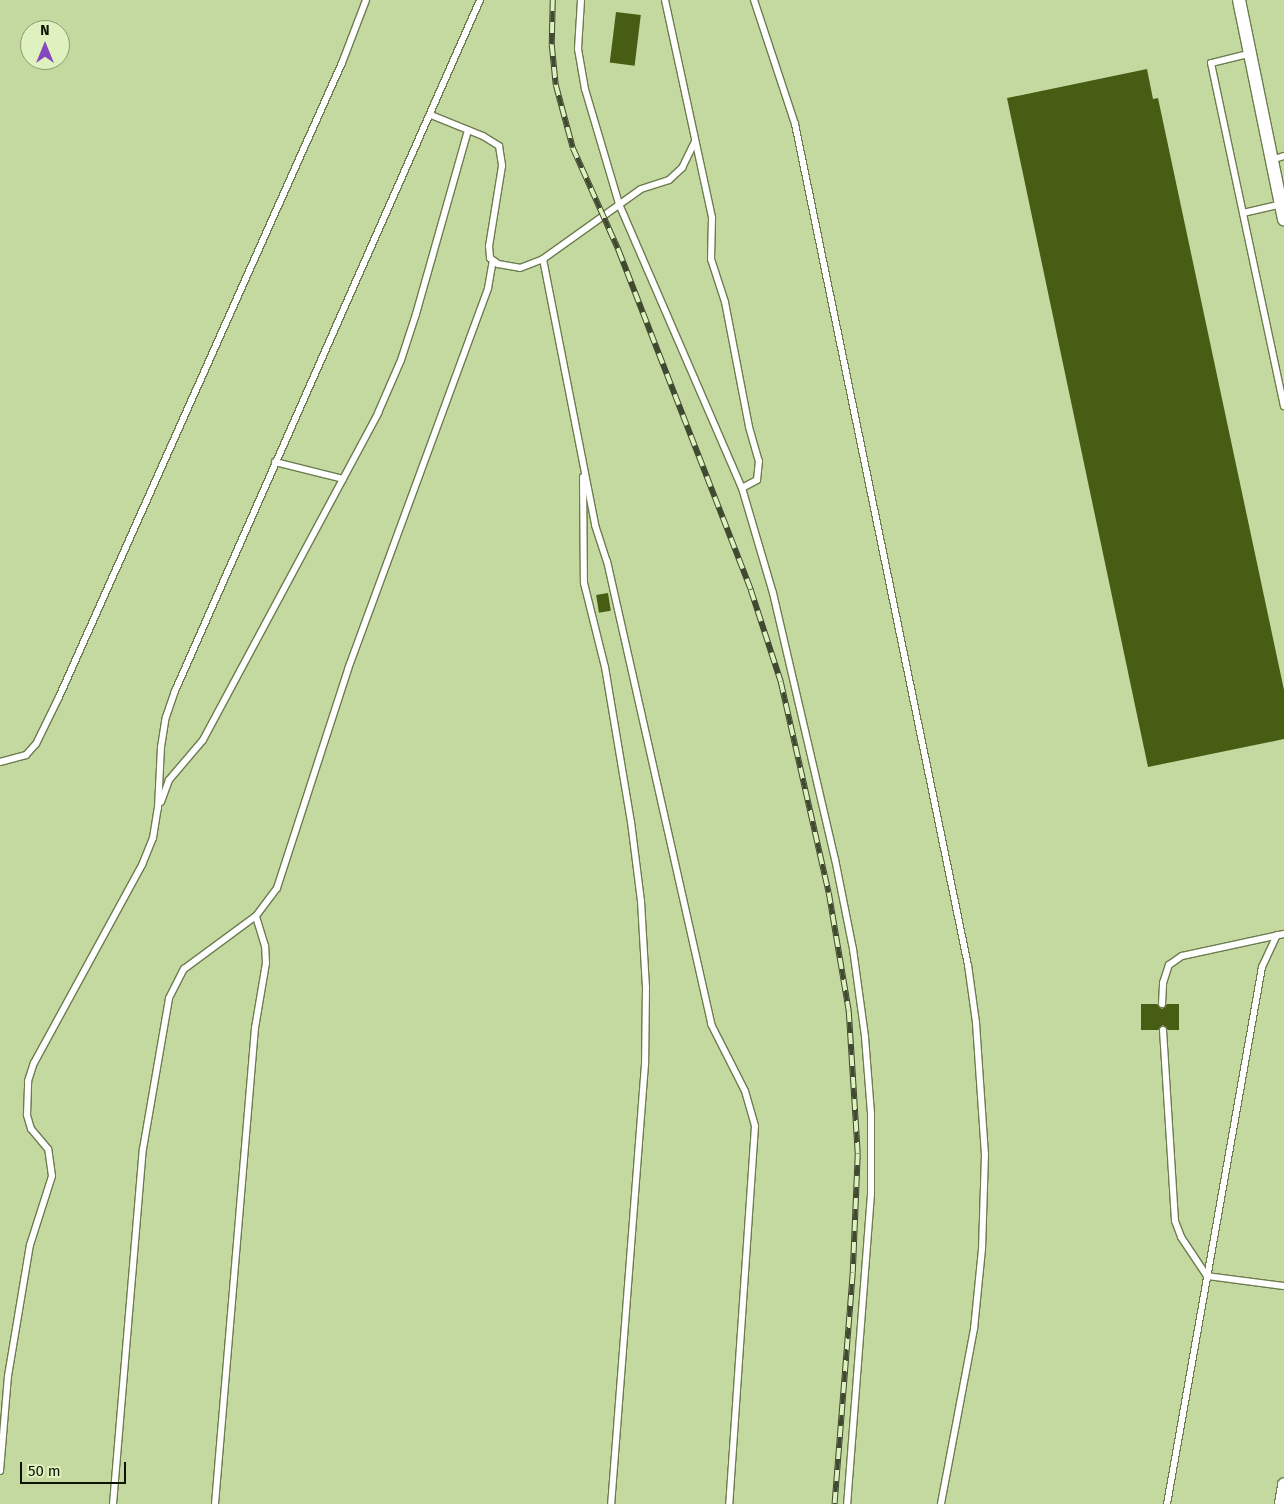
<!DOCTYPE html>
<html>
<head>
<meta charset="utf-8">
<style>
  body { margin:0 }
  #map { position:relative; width:1284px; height:1504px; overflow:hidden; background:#d1e4b2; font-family:"Fira Sans",sans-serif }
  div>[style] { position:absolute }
  .built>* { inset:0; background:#c4d9a0 }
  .building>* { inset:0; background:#485d14; transform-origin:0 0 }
  .roads { filter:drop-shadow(1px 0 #6c7c4e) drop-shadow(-1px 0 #6c7c4e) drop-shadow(0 1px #6c7c4e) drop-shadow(0 -1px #6c7c4e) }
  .service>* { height:6px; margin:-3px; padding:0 3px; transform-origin:3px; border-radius:3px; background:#fff }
  .minor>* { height:12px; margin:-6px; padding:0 6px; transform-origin:6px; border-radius:6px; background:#fff }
  .rail>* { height:5.5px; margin-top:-2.75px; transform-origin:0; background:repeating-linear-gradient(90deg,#def1bf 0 11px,#404a30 0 22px); box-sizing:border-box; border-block:1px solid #404a30 }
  span { translate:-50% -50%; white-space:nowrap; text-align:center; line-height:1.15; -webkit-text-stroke:5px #def1bf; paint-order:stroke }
  .north { position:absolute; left:20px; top:20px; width:50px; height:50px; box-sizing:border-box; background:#def1bf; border:1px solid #8b9974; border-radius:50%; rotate:0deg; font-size:14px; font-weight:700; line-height:20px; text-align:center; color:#0e1403 }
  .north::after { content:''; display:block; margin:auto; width:18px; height:22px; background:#8548be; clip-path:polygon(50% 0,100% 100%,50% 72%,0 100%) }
  .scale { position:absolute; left:20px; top:1462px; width:106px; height:22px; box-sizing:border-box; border:2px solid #0e1403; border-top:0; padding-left:6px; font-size:15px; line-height:18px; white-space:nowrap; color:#0e1403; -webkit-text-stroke:4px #def1bf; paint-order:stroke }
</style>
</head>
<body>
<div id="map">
  <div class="built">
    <div style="clip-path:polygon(evenodd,0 0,1284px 0,1284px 1504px,0 1504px,0 0,30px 30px,60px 30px,60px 60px,30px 60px,30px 30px)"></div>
  </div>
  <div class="building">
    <div style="left:616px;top:12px;width:25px;height:51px;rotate:7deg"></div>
    <div style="clip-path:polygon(1147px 69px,1153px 99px,1158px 98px,1284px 690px,1284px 739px,1148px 767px,1007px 98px)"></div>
    <div style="left:608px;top:593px;width:18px;height:12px;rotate:81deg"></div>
    <div style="clip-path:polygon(1141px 1004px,1157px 1004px,1162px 1009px,1167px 1004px,1179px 1004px,1179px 1030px,1168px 1030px,1163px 1025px,1158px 1030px,1141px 1030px)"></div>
  </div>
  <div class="roads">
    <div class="service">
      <div style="left:581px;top:0;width:49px;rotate:93.5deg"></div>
      <div style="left:578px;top:49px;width:41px;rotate:80.1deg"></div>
      <div style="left:585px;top:89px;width:120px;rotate:73.5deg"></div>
      <div style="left:619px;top:204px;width:309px;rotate:66.6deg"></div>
      <div style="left:742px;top:488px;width:109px;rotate:73.6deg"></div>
      <div style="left:773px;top:593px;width:273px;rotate:76.9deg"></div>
      <div style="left:835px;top:859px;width:92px;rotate:78.7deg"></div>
      <div style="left:853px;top:949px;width:89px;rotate:82.2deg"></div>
      <div style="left:865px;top:1037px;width:77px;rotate:85.5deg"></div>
      <div style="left:871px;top:1114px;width:80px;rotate:90deg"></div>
      <div style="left:871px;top:1194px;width:311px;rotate:94.4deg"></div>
      <div style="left:665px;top:0;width:223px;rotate:77.8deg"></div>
      <div style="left:712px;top:218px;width:41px;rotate:91.4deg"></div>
      <div style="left:711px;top:259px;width:45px;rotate:72deg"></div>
      <div style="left:725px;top:302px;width:127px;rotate:79.1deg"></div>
      <div style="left:749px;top:427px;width:35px;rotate:74deg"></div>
      <div style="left:759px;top:461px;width:19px;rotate:96deg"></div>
      <div style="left:757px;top:480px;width:17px;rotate:152deg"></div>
      <div style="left:754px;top:0;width:131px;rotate:71.7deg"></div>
      <div style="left:795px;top:124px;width:859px;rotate:78.38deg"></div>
      <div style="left:968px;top:965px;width:59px;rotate:82.1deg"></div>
      <div style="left:976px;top:1023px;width:131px;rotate:86.1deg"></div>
      <div style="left:985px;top:1154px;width:95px;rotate:91.8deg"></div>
      <div style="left:982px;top:1249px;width:80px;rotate:95.7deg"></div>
      <div style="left:974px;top:1329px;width:178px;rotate:100.7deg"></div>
      <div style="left:1248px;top:54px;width:38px;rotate:166deg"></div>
      <div style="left:1211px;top:63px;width:351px;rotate:78deg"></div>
      <div style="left:431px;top:115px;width:56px;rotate:22deg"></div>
      <div style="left:483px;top:136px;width:19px;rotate:32deg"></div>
      <div style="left:499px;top:146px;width:20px;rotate:81deg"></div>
      <div style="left:502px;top:166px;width:81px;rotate:99.2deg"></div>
      <div style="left:489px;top:246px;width:12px;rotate:85deg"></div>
      <div style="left:490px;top:258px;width:10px;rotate:37deg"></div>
      <div style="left:498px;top:264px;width:22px;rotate:10deg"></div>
      <div style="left:520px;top:268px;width:25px;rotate:-21deg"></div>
      <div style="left:543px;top:259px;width:120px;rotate:-35.5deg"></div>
      <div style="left:641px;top:189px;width:29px;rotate:-18deg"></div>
      <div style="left:669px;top:180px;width:18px;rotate:-43deg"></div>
      <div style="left:682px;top:168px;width:30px;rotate:-64deg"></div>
      <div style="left:1271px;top:160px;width:14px;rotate:-17deg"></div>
      <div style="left:1243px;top:213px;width:39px;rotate:-13deg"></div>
      <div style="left:543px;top:259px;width:271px;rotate:78.9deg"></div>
      <div style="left:595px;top:525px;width:38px;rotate:72deg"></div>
      <div style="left:607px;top:561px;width:475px;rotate:77.3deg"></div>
      <div style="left:711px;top:1024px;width:75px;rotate:63.1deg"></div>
      <div style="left:745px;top:1091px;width:36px;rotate:74deg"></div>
      <div style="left:755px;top:1126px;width:379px;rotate:93.9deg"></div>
      <div style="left:275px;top:462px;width:70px;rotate:14deg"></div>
      <div style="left:583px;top:477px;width:106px;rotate:89.5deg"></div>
      <div style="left:584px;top:583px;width:87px;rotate:76deg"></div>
      <div style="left:605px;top:667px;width:157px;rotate:80.5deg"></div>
      <div style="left:631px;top:822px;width:80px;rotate:82.8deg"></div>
      <div style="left:641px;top:901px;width:86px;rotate:86.7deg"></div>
      <div style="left:646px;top:987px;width:77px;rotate:90.7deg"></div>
      <div style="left:645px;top:1064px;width:441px;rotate:94.4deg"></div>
      <div style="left:0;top:762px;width:27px;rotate:-15deg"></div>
      <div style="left:26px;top:755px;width:15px;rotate:-48deg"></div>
      <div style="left:36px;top:744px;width:52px;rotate:-63.9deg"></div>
      <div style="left:59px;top:697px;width:694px;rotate:-65.95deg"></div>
      <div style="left:342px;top:63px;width:67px;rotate:-69.1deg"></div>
      <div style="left:161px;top:802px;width:23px;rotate:-70deg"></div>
      <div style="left:169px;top:780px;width:52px;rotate:-49.6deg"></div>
      <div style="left:203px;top:740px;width:371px;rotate:-61.8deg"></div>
      <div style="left:378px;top:413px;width:58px;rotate:-66.5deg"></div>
      <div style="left:401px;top:360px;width:48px;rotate:-71.9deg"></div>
      <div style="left:416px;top:314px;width:191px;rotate:-74.2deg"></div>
      <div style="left:1162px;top:1004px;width:21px;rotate:-87deg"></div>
      <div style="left:1163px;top:983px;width:19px;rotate:-72deg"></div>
      <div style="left:1169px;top:965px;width:16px;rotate:-35deg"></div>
      <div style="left:1182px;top:956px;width:104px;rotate:-12.2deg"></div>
      <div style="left:1163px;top:1030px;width:191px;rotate:86.4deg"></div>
      <div style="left:1175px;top:1221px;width:17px;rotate:69deg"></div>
      <div style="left:1181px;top:1237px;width:47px;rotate:56.3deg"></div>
      <div style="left:1207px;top:1276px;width:78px;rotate:7.4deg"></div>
      <div style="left:0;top:1471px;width:95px;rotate:-85.2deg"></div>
      <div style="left:8px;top:1376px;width:133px;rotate:-80.5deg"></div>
      <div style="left:30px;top:1245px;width:72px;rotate:-72.3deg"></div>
      <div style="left:52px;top:1176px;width:27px;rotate:-98deg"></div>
      <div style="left:48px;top:1149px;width:26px;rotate:-130deg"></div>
      <div style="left:31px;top:1129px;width:15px;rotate:-106deg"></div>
      <div style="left:27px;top:1115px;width:34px;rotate:-88deg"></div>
      <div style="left:28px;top:1081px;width:19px;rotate:-72deg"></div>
      <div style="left:34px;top:1063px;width:226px;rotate:-61.4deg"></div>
      <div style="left:142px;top:865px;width:29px;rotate:-68deg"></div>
      <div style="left:153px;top:838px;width:30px;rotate:-81deg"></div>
      <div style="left:158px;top:808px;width:61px;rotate:-87.2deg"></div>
      <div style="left:161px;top:747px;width:30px;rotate:-81deg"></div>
      <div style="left:166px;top:717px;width:28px;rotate:-71deg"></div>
      <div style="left:175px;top:691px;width:755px;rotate:-66.18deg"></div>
      <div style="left:113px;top:1504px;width:356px;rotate:-85.2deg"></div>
      <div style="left:143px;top:1149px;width:153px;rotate:-80.2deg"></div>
      <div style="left:169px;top:998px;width:33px;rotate:-63deg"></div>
      <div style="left:184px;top:969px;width:89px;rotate:-36.4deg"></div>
      <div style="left:256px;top:916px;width:35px;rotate:-53deg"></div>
      <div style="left:277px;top:888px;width:230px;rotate:-72deg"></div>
      <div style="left:348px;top:669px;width:406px;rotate:-69.8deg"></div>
      <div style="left:488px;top:288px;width:27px;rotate:-80deg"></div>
      <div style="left:215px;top:1504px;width:478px;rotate:-85.2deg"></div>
      <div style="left:255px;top:1028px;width:66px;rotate:-80.4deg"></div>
      <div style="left:266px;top:963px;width:17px;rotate:-93deg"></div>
      <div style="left:265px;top:946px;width:31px;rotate:-107deg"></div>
      <div style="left:1167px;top:1504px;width:545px;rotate:-79.97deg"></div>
      <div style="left:1262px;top:967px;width:35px;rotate:-65deg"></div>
    </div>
    <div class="minor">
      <div style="left:1239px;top:0;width:224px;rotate:78.4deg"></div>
      <div style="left:1281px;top:1504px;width:20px;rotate:-81deg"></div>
    </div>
  </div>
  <div class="rail">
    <div style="left:553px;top:0;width:45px;rotate:91.3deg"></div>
    <div style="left:552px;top:45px;width:40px;rotate:84.3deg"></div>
    <div style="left:556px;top:85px;width:65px;rotate:74.9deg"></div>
    <div style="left:573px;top:148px;width:113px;rotate:65.9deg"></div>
    <div style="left:619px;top:251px;width:364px;rotate:68.7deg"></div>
    <div style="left:751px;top:590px;width:97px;rotate:71.9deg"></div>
    <div style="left:781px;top:682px;width:216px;rotate:77.2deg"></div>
    <div style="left:829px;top:893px;width:120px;rotate:80.4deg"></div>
    <div style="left:849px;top:1011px;width:143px;rotate:86.4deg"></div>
    <div style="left:858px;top:1154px;width:119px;rotate:92.4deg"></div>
    <div style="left:853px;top:1273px;width:232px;rotate:94.5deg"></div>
  </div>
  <div class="north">N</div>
  <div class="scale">50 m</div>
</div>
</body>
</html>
